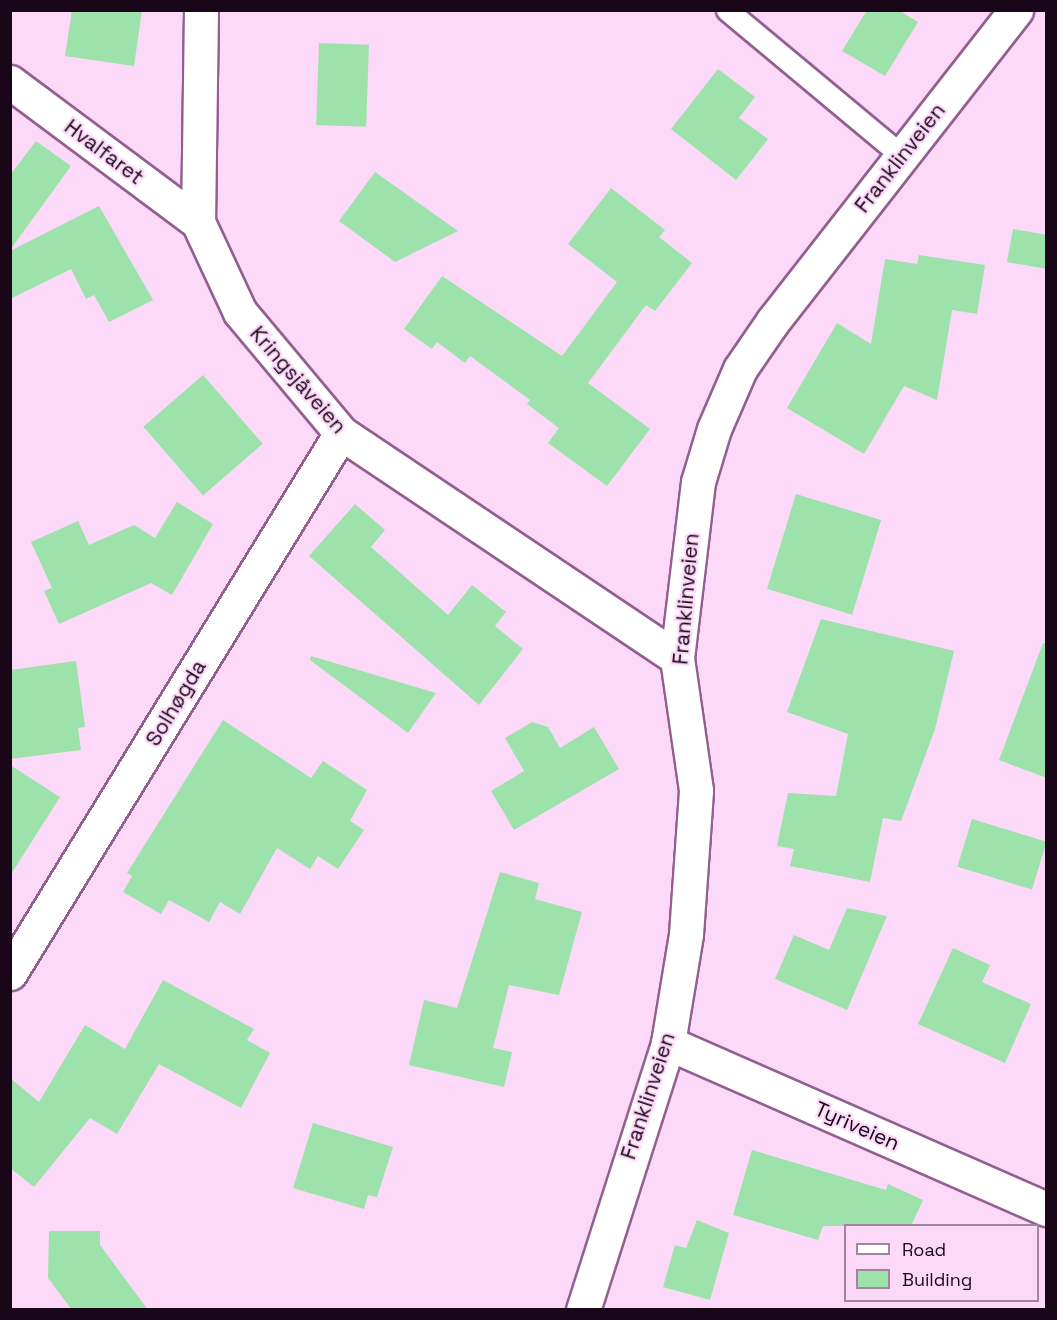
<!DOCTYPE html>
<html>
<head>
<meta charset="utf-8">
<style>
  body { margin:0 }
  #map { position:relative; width:1057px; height:1320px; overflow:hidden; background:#fcd9f8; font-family:"Space Grotesk",sans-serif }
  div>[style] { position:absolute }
  .building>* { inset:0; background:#9de2aa; transform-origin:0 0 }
  .roads { filter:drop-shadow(2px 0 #935f8f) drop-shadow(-2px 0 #935f8f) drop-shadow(0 2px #935f8f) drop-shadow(0 -2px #935f8f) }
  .lane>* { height:21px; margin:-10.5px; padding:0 10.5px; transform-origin:10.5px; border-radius:10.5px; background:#fff }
  .street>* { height:33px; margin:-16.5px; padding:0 16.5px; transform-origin:16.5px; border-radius:16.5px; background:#fff }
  span { translate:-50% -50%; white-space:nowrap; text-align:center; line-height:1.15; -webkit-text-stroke:4.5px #fcd9f8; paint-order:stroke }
  .street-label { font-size:21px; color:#190618 }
  .frame { position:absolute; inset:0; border:12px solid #190618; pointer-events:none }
  .legend { position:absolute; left:844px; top:1224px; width:195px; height:78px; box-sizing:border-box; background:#fcd9f8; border:2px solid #a1859e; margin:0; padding:8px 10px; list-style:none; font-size:18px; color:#190618 }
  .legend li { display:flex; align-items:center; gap:12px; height:30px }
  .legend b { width:30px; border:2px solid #a1859e }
</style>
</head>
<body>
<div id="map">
  <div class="building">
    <div style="clip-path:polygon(72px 10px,142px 10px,134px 66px,65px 56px)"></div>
    <div style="clip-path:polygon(867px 10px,898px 10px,918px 22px,885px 76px,842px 51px)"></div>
    <div style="left:319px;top:43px;width:50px;height:82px;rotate:2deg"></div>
    <div style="clip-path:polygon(718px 69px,755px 97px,739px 118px,768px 139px,736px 180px,671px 129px)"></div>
    <div style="clip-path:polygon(36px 141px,71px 166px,10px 250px,10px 175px)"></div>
    <div style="clip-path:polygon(375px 172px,458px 231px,395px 262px,339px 221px)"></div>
    <div style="clip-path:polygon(611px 188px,665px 230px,659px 237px,692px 263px,655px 311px,646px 305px,588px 383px,650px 429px,607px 486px,548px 443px,559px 428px,527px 404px,530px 400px,470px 356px,465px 363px,437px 342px,432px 349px,404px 329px,442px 276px,562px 356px,617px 282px,568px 244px)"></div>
    <div style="clip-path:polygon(99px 206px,153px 300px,109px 322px,94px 295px,86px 299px,71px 269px,10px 299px,10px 251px)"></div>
    <div style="clip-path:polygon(1013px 229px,1047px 235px,1047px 269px,1007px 262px)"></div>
    <div style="clip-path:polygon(919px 255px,985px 265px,977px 314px,952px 310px,937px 400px,904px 386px,864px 454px,787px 408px,837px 323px,871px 344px,885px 259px,917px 264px)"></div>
    <div style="left:203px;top:375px;width:91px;height:79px;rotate:49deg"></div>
    <div style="left:796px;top:494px;width:89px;height:99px;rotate:17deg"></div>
    <div style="clip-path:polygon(177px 502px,213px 524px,172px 595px,151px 583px,59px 624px,44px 591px,52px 588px,31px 542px,78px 521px,89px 545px,134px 525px,155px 538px)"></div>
    <div style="clip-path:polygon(355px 504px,385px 530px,371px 547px,448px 615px,472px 585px,506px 612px,495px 626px,523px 649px,479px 705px,309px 556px)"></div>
    <div style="clip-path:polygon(821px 619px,954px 651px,935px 729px,901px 821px,883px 818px,870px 882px,790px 866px,794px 849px,777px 846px,788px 793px,836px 796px,848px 734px,787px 712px)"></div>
    <div style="clip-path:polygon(1043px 643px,1047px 644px,1047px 778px,999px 760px)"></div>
    <div style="clip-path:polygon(311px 656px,436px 693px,408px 733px,310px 660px)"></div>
    <div style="clip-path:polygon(76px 661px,85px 727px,78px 728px,81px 750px,10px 759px,10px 670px)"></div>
    <div style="clip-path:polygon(223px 720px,311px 778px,323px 761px,367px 790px,350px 821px,364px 830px,338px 869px,318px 856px,310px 869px,277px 848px,240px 914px,220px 902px,209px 922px,169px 900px,161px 914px,123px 892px,132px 876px,127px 873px)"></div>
    <div style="clip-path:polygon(532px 722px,548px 727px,560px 748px,594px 727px,619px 769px,514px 830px,491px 791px,524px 771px,505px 738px)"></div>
    <div style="clip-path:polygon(10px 765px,60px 797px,10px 876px)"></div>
    <div style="left:972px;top:819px;width:78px;height:50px;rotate:17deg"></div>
    <div style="clip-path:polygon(500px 872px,539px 883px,535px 899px,582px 912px,559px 995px,509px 985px,493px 1048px,512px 1052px,504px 1087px,409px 1065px,424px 1000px,457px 1008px)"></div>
    <div style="clip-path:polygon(847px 908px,887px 916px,847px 1010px,775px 979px,794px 935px,829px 950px)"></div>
    <div style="clip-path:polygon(953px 948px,990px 965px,982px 982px,1031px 1004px,1005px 1063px,918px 1024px)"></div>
    <div style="clip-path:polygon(163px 980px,254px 1029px,247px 1040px,270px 1053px,241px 1108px,159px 1064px,117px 1134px,90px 1118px,34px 1187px,10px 1168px,10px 1078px,39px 1102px,85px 1025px,125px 1049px)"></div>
    <div style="clip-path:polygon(313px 1123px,393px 1147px,377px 1197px,368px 1195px,364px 1209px,293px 1188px)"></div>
    <div style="clip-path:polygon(752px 1150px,886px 1190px,888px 1184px,923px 1200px,911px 1226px,823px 1226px,818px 1240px,733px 1215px)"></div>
    <div style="clip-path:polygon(697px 1220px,729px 1233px,710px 1300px,663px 1287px,675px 1245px,686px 1248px)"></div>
    <div style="clip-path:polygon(49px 1231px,100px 1231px,100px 1245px,148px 1310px,72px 1310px,48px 1278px)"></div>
  </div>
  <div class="roads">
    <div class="lane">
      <div style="left:727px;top:10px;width:228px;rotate:39.8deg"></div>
    </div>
    <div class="street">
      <div style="left:201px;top:10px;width:212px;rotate:90.8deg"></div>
      <div style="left:198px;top:222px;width:99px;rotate:65deg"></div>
      <div style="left:240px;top:312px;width:158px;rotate:50.1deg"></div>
      <div style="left:341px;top:433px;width:404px;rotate:33.8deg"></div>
      <div style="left:10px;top:82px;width:234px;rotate:36.7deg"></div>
      <div style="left:10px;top:973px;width:633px;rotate:-58.49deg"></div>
      <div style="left:668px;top:1043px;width:413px;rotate:23.7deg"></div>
      <div style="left:583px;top:1310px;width:280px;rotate:-72.3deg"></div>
      <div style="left:668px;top:1043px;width:110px;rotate:-80.6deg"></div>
      <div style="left:686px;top:934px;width:144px;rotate:-86deg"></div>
      <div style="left:696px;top:790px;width:133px;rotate:-98.2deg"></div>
      <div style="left:677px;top:658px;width:177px;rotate:-83.2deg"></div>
      <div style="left:698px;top:482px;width:55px;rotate:-73.2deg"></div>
      <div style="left:714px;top:429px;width:65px;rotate:-66.6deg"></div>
      <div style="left:740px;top:369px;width:58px;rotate:-55.5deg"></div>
      <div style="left:773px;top:321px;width:395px;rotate:-52deg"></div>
    </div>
  </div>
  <div class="street-label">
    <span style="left:104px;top:152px;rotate:37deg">Hvalfaret</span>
    <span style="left:900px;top:158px;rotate:-52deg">Franklinveien</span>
    <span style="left:298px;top:380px;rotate:49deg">Kringsjåveien</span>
    <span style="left:686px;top:599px;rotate:-85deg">Franklinveien</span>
    <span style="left:176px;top:703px;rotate:-59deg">Solhøgda</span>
    <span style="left:648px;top:1096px;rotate:-72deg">Franklinveien</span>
    <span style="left:857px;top:1126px;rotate:24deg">Tyriveien</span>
  </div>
  <div class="frame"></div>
  <ul class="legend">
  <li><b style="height:8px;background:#fff"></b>Road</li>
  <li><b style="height:16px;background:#9de2aa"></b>Building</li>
  </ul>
</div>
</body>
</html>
